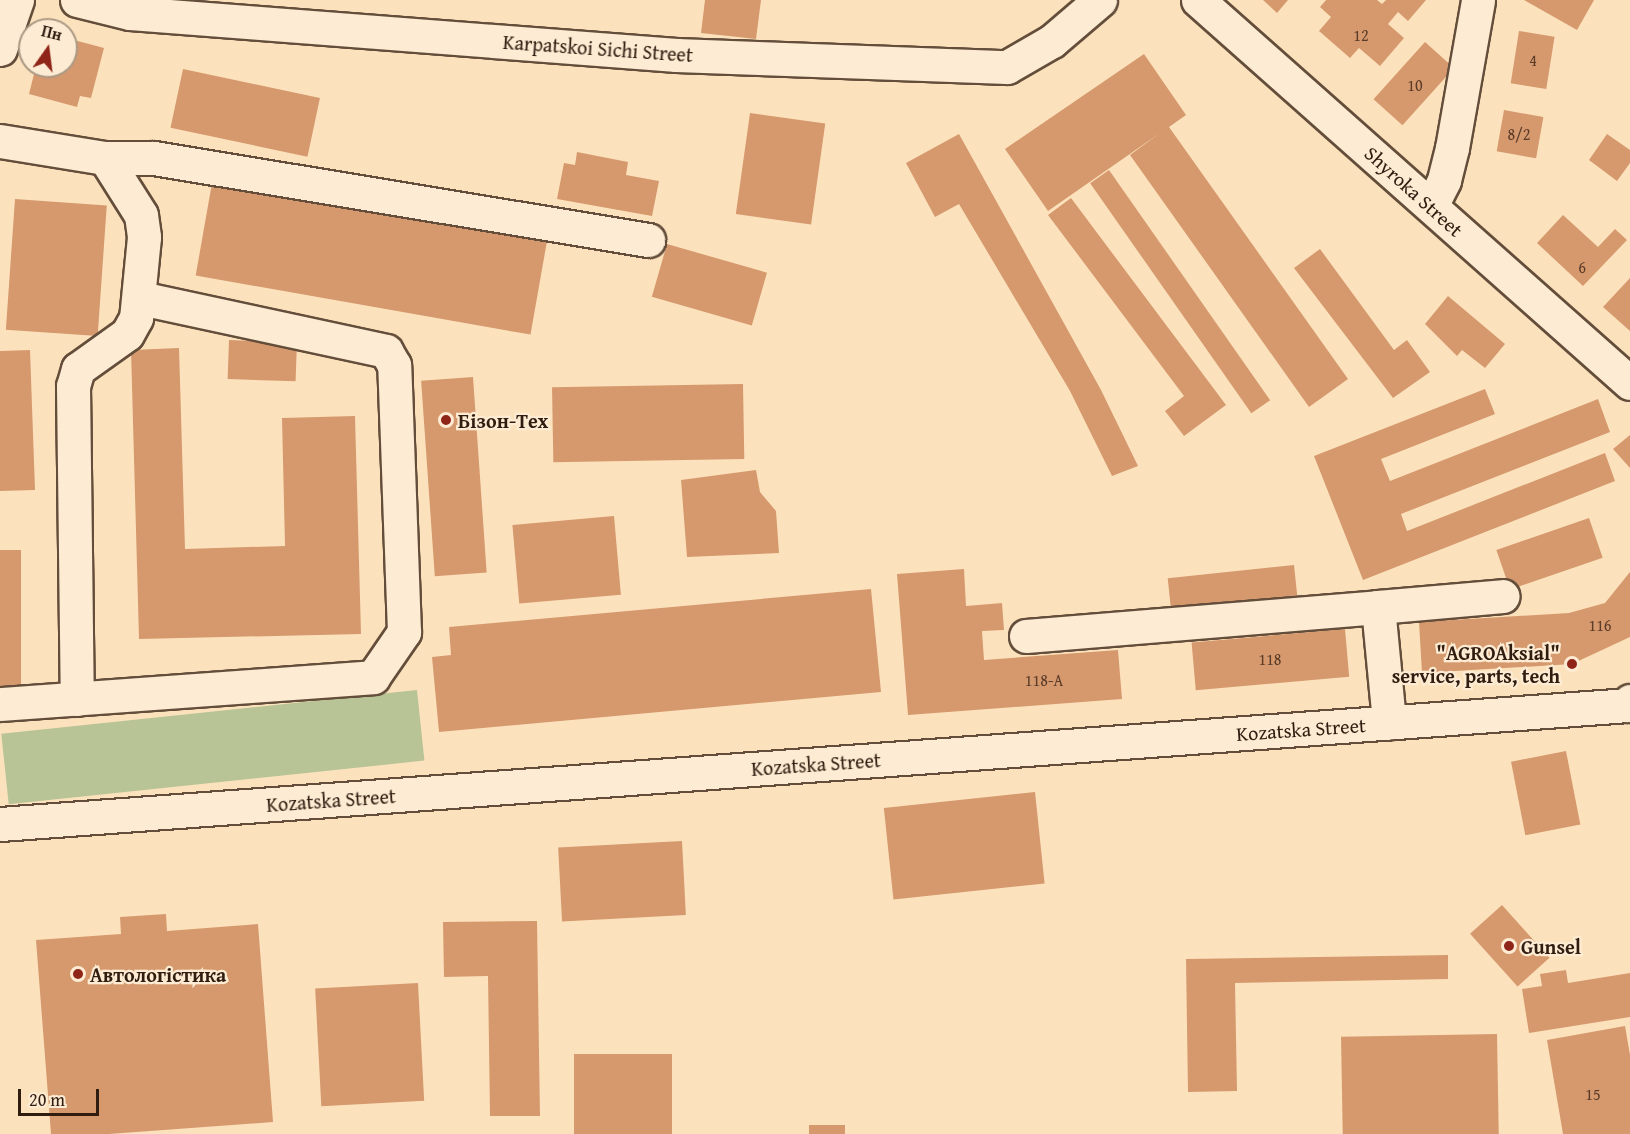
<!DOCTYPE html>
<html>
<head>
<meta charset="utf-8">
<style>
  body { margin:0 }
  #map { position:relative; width:1630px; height:1134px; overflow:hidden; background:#fce2bc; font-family:"Gentium Book Plus",serif }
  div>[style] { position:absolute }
  .green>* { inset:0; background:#b8c496; transform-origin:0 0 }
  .building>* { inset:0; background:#d6996e; transform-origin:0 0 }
  .roads { filter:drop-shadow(2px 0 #644e3b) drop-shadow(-2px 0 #644e3b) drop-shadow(0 2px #644e3b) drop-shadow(0 -2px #644e3b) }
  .minor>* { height:33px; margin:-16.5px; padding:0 16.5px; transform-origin:16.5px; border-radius:16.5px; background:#fdecd3 }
  .dots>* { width:16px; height:16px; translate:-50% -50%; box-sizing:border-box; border:3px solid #fdecd3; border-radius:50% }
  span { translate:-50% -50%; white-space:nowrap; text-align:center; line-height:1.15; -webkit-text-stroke:4.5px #fdecd3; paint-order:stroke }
  .number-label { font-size:16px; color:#5a3b28 }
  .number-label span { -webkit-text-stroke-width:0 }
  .street-label { font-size:20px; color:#311c10 }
  .poi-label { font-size:20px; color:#311c10; font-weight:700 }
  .left { translate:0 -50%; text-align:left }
  .right { translate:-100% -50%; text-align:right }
  .north { position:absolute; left:18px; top:18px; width:60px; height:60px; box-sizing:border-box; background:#fdecd3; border:2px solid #ab9985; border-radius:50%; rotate:14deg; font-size:16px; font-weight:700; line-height:24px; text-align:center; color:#311c10 }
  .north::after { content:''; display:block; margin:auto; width:21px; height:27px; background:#8f2418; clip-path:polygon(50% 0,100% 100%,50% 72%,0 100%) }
  .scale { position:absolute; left:18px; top:1089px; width:81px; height:27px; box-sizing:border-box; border:3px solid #311c10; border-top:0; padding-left:8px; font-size:18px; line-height:21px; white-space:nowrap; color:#311c10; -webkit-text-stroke:4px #fdecd3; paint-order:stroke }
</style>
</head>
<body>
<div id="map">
  <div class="green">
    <div style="left:417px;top:690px;width:71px;height:418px;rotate:84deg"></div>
  </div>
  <div class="building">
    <div style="clip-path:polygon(705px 0,761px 0,756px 39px,701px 33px)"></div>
    <div style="clip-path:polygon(1263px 0,1288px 0,1277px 13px)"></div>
    <div style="clip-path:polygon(1326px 0,1377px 0,1382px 4px,1386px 0,1426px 0,1408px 21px,1398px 12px,1388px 24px,1404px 38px,1380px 66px,1359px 48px,1350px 58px,1319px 31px,1331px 17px,1320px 7px)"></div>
    <div style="clip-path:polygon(1524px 0,1594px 0,1577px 30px)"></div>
    <div style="left:1519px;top:31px;width:36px;height:53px;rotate:9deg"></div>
    <div style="clip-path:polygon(74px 40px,104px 48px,91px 98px,80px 96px,77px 107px,29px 94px,36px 66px,66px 66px)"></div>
    <div style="left:1425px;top:42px;width:39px;height:77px;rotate:42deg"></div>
    <div style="clip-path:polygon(1144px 54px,1186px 115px,1169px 127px,1348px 379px,1309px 407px,1130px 155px,1160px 133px,1048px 211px,1005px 149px)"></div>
    <div style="left:183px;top:69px;width:140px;height:60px;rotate:12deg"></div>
    <div style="left:1504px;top:110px;width:40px;height:42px;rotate:10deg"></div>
    <div style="left:750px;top:113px;width:76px;height:102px;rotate:8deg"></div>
    <div style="clip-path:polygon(959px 134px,1101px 390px,1138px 466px,1112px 476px,1070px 391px,959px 204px,935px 217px,906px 163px)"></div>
    <div style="clip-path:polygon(1607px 134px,1630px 150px,1630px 163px,1617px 181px,1589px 160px)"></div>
    <div style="clip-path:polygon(577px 152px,628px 162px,626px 175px,659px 181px,652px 216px,557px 199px,564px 163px,575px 165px)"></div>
    <div style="left:1109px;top:170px;width:281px;height:23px;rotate:55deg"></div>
    <div style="left:212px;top:183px;width:340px;height:94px;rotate:10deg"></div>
    <div style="clip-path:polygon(1071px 198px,1226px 405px,1184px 436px,1165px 411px,1184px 396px,1048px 215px)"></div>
    <div style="left:15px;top:199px;width:92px;height:131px;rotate:4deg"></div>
    <div style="clip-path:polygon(1563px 215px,1598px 247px,1615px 229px,1627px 240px,1583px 286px,1537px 243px)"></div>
    <div style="left:667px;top:244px;width:104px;height:55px;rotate:16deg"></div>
    <div style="clip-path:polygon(1320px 249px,1394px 350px,1407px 340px,1430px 372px,1393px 398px,1294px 268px)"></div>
    <div style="clip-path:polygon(1630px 278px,1630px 331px,1603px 307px)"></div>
    <div style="clip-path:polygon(1448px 296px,1505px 344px,1485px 368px,1462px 350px,1457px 356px,1425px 324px)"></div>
    <div style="left:229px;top:340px;width:68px;height:39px;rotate:2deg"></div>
    <div style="clip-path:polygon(179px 348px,185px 549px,285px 546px,282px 418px,355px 416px,361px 634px,139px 639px,131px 350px)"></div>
    <div style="clip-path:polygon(30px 350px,35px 490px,0 491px,0 351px)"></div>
    <div style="left:473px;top:377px;width:196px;height:52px;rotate:86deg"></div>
    <div style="left:743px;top:384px;width:75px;height:191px;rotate:89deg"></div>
    <div style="clip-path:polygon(1485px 389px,1495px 414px,1381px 459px,1390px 481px,1598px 399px,1610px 432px,1401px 514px,1407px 531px,1605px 453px,1615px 481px,1363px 580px,1314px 456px)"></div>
    <div style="clip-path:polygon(1630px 435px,1630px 468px,1613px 449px)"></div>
    <div style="clip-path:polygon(756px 470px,760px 492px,776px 511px,779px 553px,687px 557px,681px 480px)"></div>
    <div style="left:614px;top:516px;width:79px;height:102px;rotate:85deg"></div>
    <div style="left:1589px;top:518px;width:42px;height:98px;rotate:71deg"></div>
    <div style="left:0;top:550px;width:21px;height:147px"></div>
    <div style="left:1294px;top:565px;width:31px;height:127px;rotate:84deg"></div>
    <div style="clip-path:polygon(964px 569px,966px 606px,1002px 603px,1004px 630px,982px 631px,984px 660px,1118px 650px,1122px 699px,908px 715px,897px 574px)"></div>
    <div style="clip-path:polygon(1630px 572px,1630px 637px,1572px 664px,1422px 673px,1419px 622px,1569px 613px,1605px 603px)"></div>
    <div style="clip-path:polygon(871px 589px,881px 692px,439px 732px,432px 657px,451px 655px,449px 627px)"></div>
    <div style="left:1345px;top:629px;width:48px;height:154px;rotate:85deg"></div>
    <div style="left:1566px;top:751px;width:75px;height:56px;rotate:79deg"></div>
    <div style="left:1035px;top:792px;width:92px;height:152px;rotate:84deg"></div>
    <div style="left:682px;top:841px;width:74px;height:124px;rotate:87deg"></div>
    <div style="left:1502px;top:905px;width:71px;height:43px;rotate:48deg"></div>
    <div style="clip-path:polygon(166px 914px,167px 931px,258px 924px,273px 1122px,109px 1134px,51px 1134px,36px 940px,121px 934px,120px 917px)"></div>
    <div style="clip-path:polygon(537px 921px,540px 1116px,490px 1116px,488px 976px,444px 977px,443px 922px)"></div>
    <div style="clip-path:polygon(1448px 955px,1448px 979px,1235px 983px,1237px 1091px,1188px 1092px,1186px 959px)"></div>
    <div style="clip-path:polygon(1566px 970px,1568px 983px,1630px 973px,1630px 1017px,1529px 1033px,1522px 989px,1542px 986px,1540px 974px)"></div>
    <div style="left:418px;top:983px;width:118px;height:103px;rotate:87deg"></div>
    <div style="clip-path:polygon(1625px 1026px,1630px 1055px,1630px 1134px,1563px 1134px,1547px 1040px)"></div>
    <div style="left:1497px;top:1034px;width:100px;height:156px;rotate:89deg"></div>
    <div style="left:574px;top:1054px;width:98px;height:80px"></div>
    <div style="left:845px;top:1125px;width:9px;height:36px;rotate:90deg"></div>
  </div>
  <div class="roads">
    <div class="minor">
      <div style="left:77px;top:0;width:55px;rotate:13.8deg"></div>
      <div style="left:130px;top:13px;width:548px;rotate:4.4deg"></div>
      <div style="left:676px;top:55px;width:331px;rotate:2.1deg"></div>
      <div style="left:1007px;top:67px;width:52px;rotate:-30deg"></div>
      <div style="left:1052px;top:41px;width:63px;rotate:-40.5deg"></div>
      <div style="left:1198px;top:0;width:577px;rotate:41.56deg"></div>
      <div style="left:0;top:49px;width:52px;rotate:-70.9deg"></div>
      <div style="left:0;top:141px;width:106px;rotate:9.2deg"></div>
      <div style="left:105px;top:158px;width:67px;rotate:57.7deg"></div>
      <div style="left:141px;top:215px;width:22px;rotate:82deg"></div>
      <div style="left:144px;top:237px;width:81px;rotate:95.6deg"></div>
      <div style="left:136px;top:318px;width:18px;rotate:119deg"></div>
      <div style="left:127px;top:334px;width:60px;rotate:144.5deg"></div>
      <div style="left:78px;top:369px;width:18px;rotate:106deg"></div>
      <div style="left:73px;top:386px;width:313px;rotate:89.3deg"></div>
      <div style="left:105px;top:158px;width:49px"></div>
      <div style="left:154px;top:158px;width:501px;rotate:9.42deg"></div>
      <div style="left:1431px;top:206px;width:29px;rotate:-63deg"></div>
      <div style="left:1444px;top:180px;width:33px;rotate:-76deg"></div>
      <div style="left:1452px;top:148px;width:150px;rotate:-80deg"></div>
      <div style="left:1378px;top:607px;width:125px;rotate:-5deg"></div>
      <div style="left:1026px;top:636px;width:353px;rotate:-4.7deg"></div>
      <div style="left:1378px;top:607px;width:116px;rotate:84.5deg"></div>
      <div style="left:0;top:704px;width:374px;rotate:-4.1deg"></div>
      <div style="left:373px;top:677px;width:55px;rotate:-55.4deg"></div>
      <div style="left:404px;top:632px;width:267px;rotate:-92.1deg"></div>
      <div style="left:394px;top:365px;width:16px;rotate:-120deg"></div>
      <div style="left:386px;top:351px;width:252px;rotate:-167.8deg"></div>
      <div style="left:0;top:824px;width:1631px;rotate:-4.18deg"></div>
      <div style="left:1627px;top:705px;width:5px;rotate:-53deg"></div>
    </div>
  </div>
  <div class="dots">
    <div style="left:446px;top:420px;background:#8f2418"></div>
    <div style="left:1572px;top:664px;background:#8f2418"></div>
    <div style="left:1509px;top:946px;background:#8f2418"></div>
    <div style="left:78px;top:974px;background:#8f2418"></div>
  </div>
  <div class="number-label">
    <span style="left:1361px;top:35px">12</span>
    <span style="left:1533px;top:60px">4</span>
    <span style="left:1415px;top:85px">10</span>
    <span style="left:1519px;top:134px">8/2</span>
    <span style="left:1582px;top:267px">6</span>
    <span style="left:1600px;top:625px">116</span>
    <span style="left:1270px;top:659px">118</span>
    <span style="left:1044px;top:680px">118-А</span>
    <span style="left:1593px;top:1094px">15</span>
  </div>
  <div class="street-label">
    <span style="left:598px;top:48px;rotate:4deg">Karpatskoi Sichi Street</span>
    <span style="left:1414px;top:191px;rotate:42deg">Shyroka Street</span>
    <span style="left:1301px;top:729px;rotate:-4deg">Kozatska Street</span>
    <span style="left:816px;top:764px;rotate:-4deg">Kozatska Street</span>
    <span style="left:331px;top:800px;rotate:-4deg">Kozatska Street</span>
  </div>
  <div class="poi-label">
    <span class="left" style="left:458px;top:420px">Бізон-Тех</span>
    <span class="right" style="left:1560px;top:664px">"AGROAksial"<br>service, parts, tech</span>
    <span class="left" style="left:1521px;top:946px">Gunsel</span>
    <span class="left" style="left:90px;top:974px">Автологістика</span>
  </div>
  <div class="north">Пн</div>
  <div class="scale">20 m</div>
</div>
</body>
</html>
